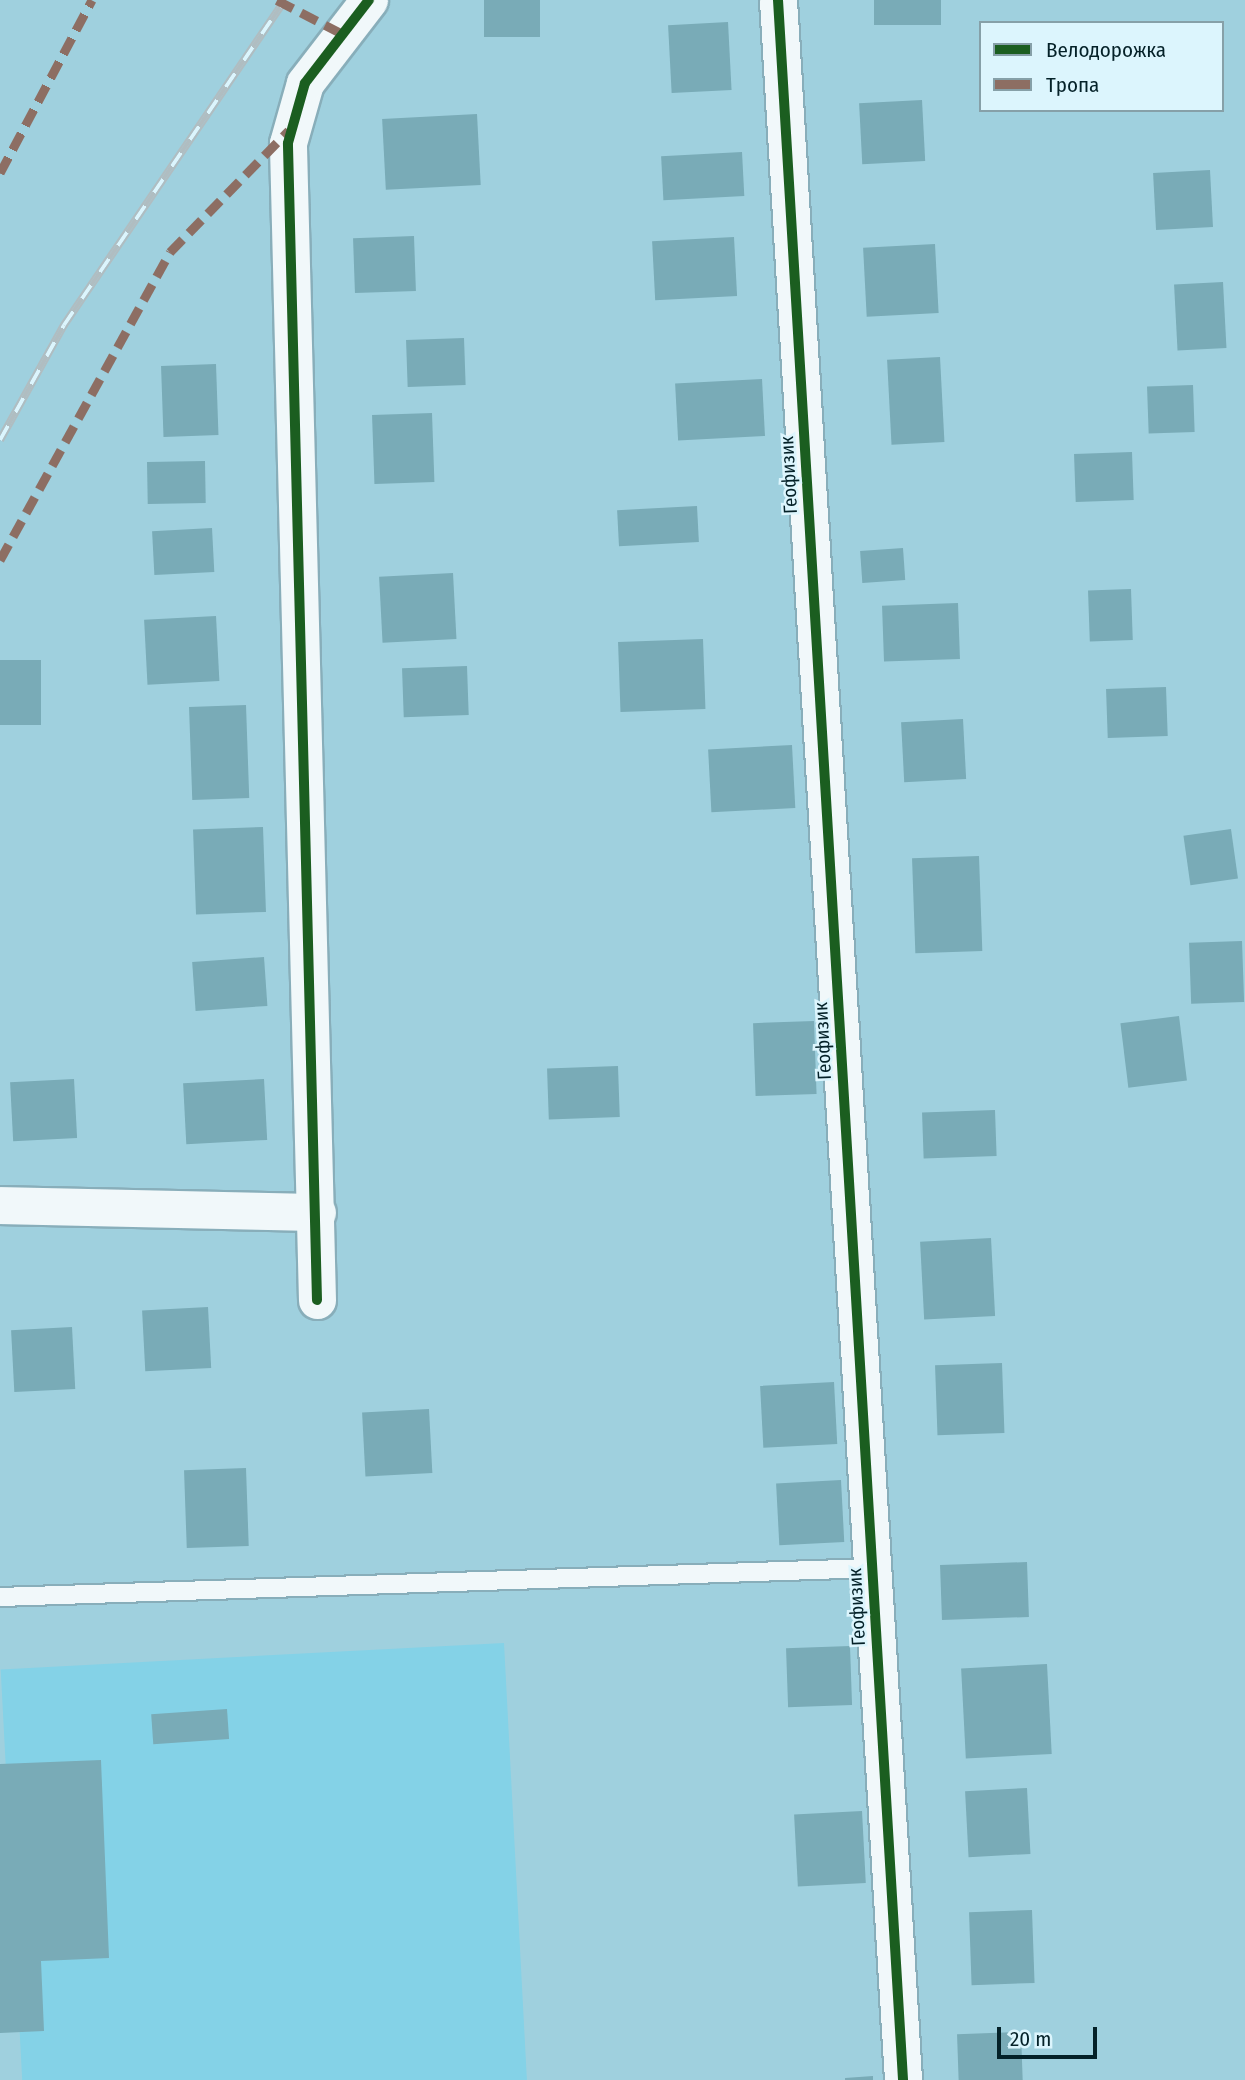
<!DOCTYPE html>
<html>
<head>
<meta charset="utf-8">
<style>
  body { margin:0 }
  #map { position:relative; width:1245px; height:2080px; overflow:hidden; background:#9fd0de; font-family:"Fira Sans Condensed",sans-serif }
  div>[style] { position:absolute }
  .built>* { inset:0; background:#84d2e7; transform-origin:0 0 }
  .building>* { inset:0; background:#79abb7; transform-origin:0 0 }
  .roads { filter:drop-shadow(2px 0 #88aeba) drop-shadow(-2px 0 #88aeba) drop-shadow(0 2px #88aeba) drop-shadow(0 -2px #88aeba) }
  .lane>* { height:18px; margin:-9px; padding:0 9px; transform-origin:9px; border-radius:9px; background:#f1f8fa }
  .street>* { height:37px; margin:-18.5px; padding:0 18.5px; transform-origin:18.5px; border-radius:18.5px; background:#f1f8fa }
  .rail>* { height:8px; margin-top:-4px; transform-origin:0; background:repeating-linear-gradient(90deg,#dcf5fd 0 16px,#b0bdc1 0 32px); box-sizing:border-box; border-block:2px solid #b0bdc1 }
  .quiet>* { height:9px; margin-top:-4.5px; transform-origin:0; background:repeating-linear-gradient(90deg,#8d6e63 0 18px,transparent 0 27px) }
  .cycleway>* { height:10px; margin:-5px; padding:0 5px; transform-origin:5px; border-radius:5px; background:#1b5e20 }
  span { translate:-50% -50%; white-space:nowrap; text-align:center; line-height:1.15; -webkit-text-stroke:5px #dcf5fd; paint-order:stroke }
  .street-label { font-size:19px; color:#042128 }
  .legend { position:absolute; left:979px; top:21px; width:245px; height:91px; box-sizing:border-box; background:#dcf5fd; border:2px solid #86a0a8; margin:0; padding:9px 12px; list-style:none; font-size:21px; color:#042128 }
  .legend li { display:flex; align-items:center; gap:14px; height:35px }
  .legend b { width:35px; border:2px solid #86a0a8 }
  .scale { position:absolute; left:997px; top:2027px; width:100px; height:32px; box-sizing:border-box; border:4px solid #042128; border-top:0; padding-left:9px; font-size:21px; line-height:24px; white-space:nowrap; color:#042128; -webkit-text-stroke:5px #dcf5fd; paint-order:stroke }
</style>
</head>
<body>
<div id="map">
  <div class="built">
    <div style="left:504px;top:1643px;width:438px;height:504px;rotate:87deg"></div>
  </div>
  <div class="building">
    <div style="left:484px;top:0;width:56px;height:37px"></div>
    <div style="left:874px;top:0;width:67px;height:25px"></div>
    <div style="left:728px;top:22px;width:68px;height:60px;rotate:87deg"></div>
    <div style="left:922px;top:100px;width:61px;height:63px;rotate:87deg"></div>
    <div style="left:477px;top:114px;width:71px;height:95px;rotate:87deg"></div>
    <div style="left:742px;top:152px;width:44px;height:81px;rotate:87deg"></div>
    <div style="left:1210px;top:170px;width:57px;height:57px;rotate:87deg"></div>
    <div style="left:414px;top:236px;width:55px;height:61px;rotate:88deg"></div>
    <div style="left:734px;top:237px;width:59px;height:82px;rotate:87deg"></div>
    <div style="left:935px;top:244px;width:69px;height:72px;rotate:87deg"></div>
    <div style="left:1223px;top:282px;width:66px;height:49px;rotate:87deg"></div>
    <div style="left:464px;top:338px;width:47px;height:58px;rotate:88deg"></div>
    <div style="left:940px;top:357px;width:85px;height:53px;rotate:87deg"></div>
    <div style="left:216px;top:364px;width:71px;height:55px;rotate:88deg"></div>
    <div style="left:762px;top:379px;width:57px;height:87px;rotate:87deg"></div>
    <div style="left:1193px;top:385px;width:47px;height:46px;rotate:88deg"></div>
    <div style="left:432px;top:413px;width:69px;height:60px;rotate:88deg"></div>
    <div style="left:1132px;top:452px;width:48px;height:58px;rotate:88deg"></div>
    <div style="left:205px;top:461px;width:42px;height:58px;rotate:89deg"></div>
    <div style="left:697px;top:506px;width:36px;height:80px;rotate:87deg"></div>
    <div style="left:212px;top:528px;width:44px;height:60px;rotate:87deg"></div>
    <div style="left:903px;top:548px;width:32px;height:43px;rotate:86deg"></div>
    <div style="left:453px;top:573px;width:66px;height:74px;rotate:87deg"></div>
    <div style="left:1131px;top:589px;width:51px;height:43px;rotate:88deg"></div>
    <div style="left:958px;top:603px;width:56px;height:76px;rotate:88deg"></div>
    <div style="left:216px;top:616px;width:65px;height:72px;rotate:87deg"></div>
    <div style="left:703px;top:639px;width:70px;height:85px;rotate:88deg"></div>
    <div style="left:41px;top:660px;width:65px;height:41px;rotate:90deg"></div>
    <div style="left:467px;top:666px;width:49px;height:65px;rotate:88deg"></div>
    <div style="left:1166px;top:687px;width:49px;height:60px;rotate:88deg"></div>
    <div style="left:246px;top:705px;width:93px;height:57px;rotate:88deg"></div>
    <div style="left:963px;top:719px;width:60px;height:62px;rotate:87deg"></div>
    <div style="left:792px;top:745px;width:63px;height:84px;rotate:87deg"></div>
    <div style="left:263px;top:827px;width:85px;height:70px;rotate:88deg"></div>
    <div style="left:1231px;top:829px;width:50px;height:48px;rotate:82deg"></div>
    <div style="left:979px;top:856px;width:95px;height:67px;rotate:88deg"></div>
    <div style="left:1242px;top:941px;width:61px;height:53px;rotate:88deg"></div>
    <div style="left:264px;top:957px;width:49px;height:72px;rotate:86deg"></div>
    <div style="left:1179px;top:1016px;width:65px;height:59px;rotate:83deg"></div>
    <div style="left:814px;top:1021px;width:73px;height:61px;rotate:88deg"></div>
    <div style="left:618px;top:1066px;width:51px;height:71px;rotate:88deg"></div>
    <div style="left:74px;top:1079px;width:59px;height:64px;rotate:87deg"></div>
    <div style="left:264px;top:1079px;width:61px;height:81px;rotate:87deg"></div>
    <div style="left:995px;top:1110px;width:46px;height:73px;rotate:88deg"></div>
    <div style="left:991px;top:1238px;width:78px;height:71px;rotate:87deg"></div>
    <div style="left:208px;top:1307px;width:61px;height:66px;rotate:87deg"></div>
    <div style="left:72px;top:1327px;width:62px;height:61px;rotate:87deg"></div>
    <div style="left:1002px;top:1363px;width:70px;height:67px;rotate:88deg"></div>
    <div style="left:834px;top:1382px;width:62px;height:74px;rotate:87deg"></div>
    <div style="left:429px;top:1409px;width:64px;height:67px;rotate:87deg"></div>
    <div style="left:246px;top:1468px;width:78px;height:62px;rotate:88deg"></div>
    <div style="left:841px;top:1480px;width:62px;height:65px;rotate:87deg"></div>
    <div style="left:1027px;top:1562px;width:55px;height:87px;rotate:88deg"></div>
    <div style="left:850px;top:1646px;width:59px;height:64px;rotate:88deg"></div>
    <div style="left:1047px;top:1664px;width:90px;height:86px;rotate:87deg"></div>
    <div style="left:227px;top:1709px;width:30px;height:76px;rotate:86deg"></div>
    <div style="clip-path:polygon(101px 1760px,109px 1958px,41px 1961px,44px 2031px,0 2033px,0 1764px)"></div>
    <div style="left:1027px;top:1788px;width:66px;height:62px;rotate:87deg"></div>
    <div style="left:862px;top:1811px;width:72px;height:68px;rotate:87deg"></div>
    <div style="left:1032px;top:1910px;width:73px;height:63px;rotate:88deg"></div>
    <div style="left:1021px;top:2032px;width:48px;height:64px;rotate:88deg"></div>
    <div style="clip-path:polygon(873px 2076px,873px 2080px,845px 2080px,845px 2078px)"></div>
  </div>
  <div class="roads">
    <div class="lane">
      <div style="left:0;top:1597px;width:872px;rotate:-1.9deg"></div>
    </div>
    <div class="street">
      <div style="left:778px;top:0;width:2084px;rotate:86.56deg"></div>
      <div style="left:0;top:1205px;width:317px;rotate:1.3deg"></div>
      <div style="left:317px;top:1300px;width:1157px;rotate:-91.44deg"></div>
      <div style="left:288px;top:143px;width:62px;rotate:-74.2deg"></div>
      <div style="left:305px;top:83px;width:105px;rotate:-52.4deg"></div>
    </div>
  </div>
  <div class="rail">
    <div style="left:0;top:440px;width:132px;rotate:-60.9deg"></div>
    <div style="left:64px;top:325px;width:393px;rotate:-55.8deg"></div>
  </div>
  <div class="quiet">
    <div style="left:277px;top:0;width:74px;rotate:27.3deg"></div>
    <div style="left:0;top:173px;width:196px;rotate:-62deg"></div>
    <div style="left:0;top:560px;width:352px;rotate:-61.1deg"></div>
    <div style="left:170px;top:252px;width:170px;rotate:-45.7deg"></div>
  </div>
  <div class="cycleway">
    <div style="left:778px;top:0;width:2084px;rotate:86.56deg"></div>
    <div style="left:317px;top:1300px;width:1157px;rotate:-91.44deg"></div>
    <div style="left:288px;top:143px;width:62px;rotate:-74.2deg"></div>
    <div style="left:305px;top:83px;width:105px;rotate:-52.4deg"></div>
  </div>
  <div class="street-label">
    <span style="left:789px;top:475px;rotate:-93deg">Геофизик</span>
    <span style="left:823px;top:1041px;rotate:-93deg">Геофизик</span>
    <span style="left:857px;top:1607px;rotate:-93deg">Геофизик</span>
  </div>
  <ul class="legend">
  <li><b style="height:9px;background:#1b5e20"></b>Велодорожка</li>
  <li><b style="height:9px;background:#8d6e63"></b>Тропа</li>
  </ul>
  <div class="scale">20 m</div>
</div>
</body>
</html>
